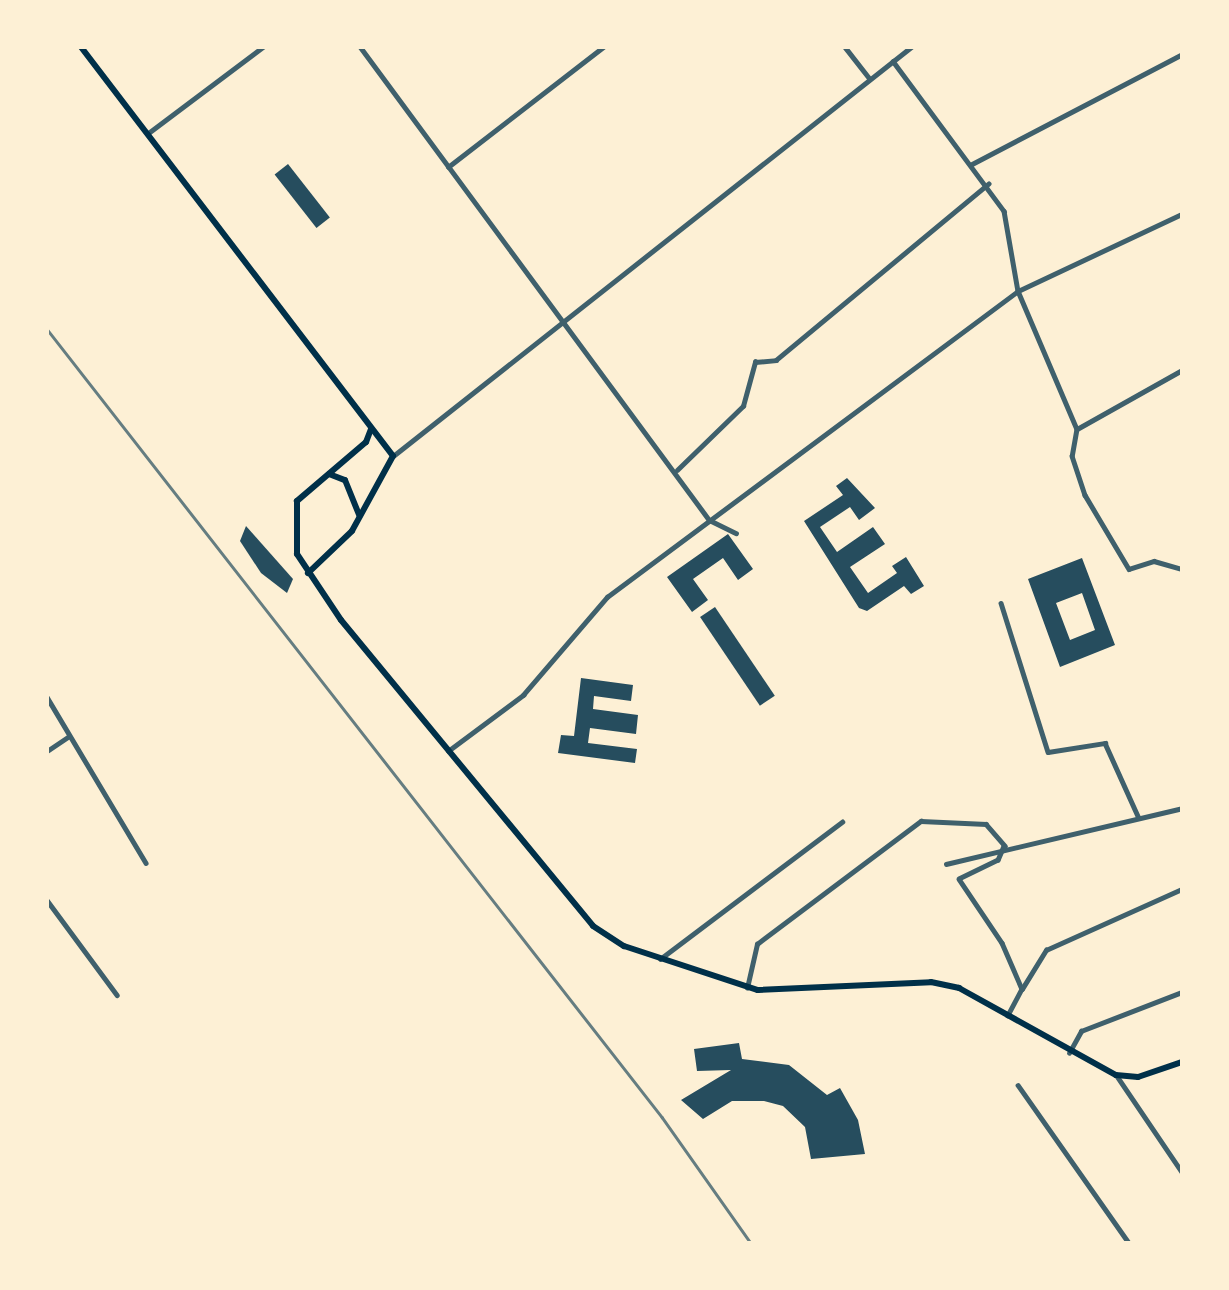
<!DOCTYPE html>
<html>
<head>
<meta charset="utf-8">
<style>
  body { margin:0 }
  #map { position:relative; width:1229px; height:1290px; overflow:hidden; background:#fdf0d5; font-family:"Roboto Serif",serif }
  div>[style] { position:absolute }
  .building>* { inset:0; background:#264d5e; transform-origin:0 0 }
  .minor>* { height:4.5px; margin:-2.25px; padding:0 2.25px; transform-origin:2.25px; border-radius:2.25px; background:#3f606c }
  .tertiary>* { height:5px; margin:-2.5px; padding:0 2.5px; transform-origin:2.5px; border-radius:2.5px; background:#3f606c }
  .secondary>* { height:6px; margin:-3px; padding:0 3px; transform-origin:3px; border-radius:3px; background:#003049 }
  .rail>* { height:2.5px; margin:-1.25px; padding:0 1.25px; transform-origin:1.25px; border-radius:1.25px; background:#657d81 }
  span { translate:-50% -50%; white-space:nowrap; text-align:center; line-height:1.15; -webkit-text-stroke:5px #fdf0d5; paint-order:stroke }
  .frame { position:absolute; inset:0; border:49px solid #fdf0d5; pointer-events:none }
</style>
</head>
<body>
<div id="map">
  <div class="building">
    <div style="left:288px;top:164px;width:68px;height:17px;rotate:52deg"></div>
    <div style="clip-path:polygon(847px 478px,875px 508px,859px 520px,850px 507px,820px 527px,837px 552px,873px 527px,885px 544px,850px 567px,868px 593px,897px 573px,892px 566px,906px 557px,924px 586px,911px 594px,904px 586px,867px 611px,859px 608px,804px 521px,843px 495px,836px 486px)"></div>
    <div style="clip-path:polygon(246px 526px,293px 579px,287px 593px,261px 573px,240px 541px)"></div>
    <div style="clip-path:polygon(728px 534px,753px 569px,738px 580px,723px 558px,693px 579px,708px 600px,692px 612px,667px 577px)"></div>
    <div style="clip-path:polygon(evenodd,1082px 558px,1115px 645px,1060px 667px,1028px 579px,1082px 558px,1082px 593px,1095px 630px,1070px 640px,1056px 603px,1082px 593px)"></div>
    <div style="left:715px;top:607px;width:107px;height:18px;rotate:56deg"></div>
    <div style="clip-path:polygon(581px 678px,633px 685px,631px 701px,594px 696px,593px 709px,638px 715px,636px 734px,590px 728px,588px 743px,637px 749px,635px 763px,558px 753px,561px 735px,574px 736px)"></div>
    <div style="clip-path:polygon(739px 1043px,742px 1059px,789px 1065px,827px 1095px,840px 1088px,858px 1120px,865px 1154px,811px 1159px,805px 1127px,783px 1106px,764px 1101px,732px 1101px,703px 1119px,681px 1100px,731px 1070px,697px 1071px,694px 1049px)"></div>
  </div>
  <div class="minor">
    <div style="left:845px;top:47px;width:39px;rotate:52deg"></div>
    <div style="left:893px;top:61px;width:187px;rotate:53.5deg"></div>
    <div style="left:1004px;top:211px;width:81px;rotate:80.1deg"></div>
    <div style="left:1018px;top:291px;width:150px;rotate:66.9deg"></div>
    <div style="left:1077px;top:429px;width:27px;rotate:100deg"></div>
    <div style="left:1072px;top:456px;width:41px;rotate:71.6deg"></div>
    <div style="left:1085px;top:495px;width:86px;rotate:59.3deg"></div>
    <div style="left:1129px;top:569px;width:26px;rotate:-18deg"></div>
    <div style="left:1154px;top:561px;width:29px;rotate:16deg"></div>
    <div style="left:147px;top:134px;width:145px;rotate:-36.9deg"></div>
    <div style="left:972px;top:164px;width:237px;rotate:-27.6deg"></div>
    <div style="left:448px;top:167px;width:196px;rotate:-37.7deg"></div>
    <div style="left:1077px;top:429px;width:120px;rotate:-29.3deg"></div>
    <div style="left:677px;top:470px;width:92px;rotate:-44.1deg"></div>
    <div style="left:743px;top:406px;width:46px;rotate:-74.7deg"></div>
    <div style="left:755px;top:362px;width:21px;rotate:-5deg"></div>
    <div style="left:776px;top:360px;width:276px;rotate:-39.7deg"></div>
    <div style="left:1001px;top:603px;width:156px;rotate:72.5deg"></div>
    <div style="left:1048px;top:752px;width:58px;rotate:-9deg"></div>
    <div style="left:1105px;top:743px;width:80px;rotate:65.7deg"></div>
    <div style="left:47px;top:697px;width:193px;rotate:59.2deg"></div>
    <div style="left:47px;top:751px;width:25px;rotate:-34deg"></div>
    <div style="left:448px;top:751px;width:94px;rotate:-36.7deg"></div>
    <div style="left:523px;top:695px;width:129px;rotate:-49.4deg"></div>
    <div style="left:607px;top:597px;width:512px;rotate:-36.67deg"></div>
    <div style="left:1018px;top:291px;width:181px;rotate:-25.2deg"></div>
    <div style="left:1004px;top:846px;width:15px;rotate:113deg"></div>
    <div style="left:998px;top:860px;width:43px;rotate:154deg"></div>
    <div style="left:959px;top:879px;width:77px;rotate:56.1deg"></div>
    <div style="left:1002px;top:943px;width:50px;rotate:66.5deg"></div>
    <div style="left:1022px;top:989px;width:30px;rotate:118deg"></div>
    <div style="left:946px;top:864px;width:243px;rotate:-13.3deg"></div>
    <div style="left:47px;top:900px;width:118px;rotate:53.6deg"></div>
    <div style="left:660px;top:959px;width:228px;rotate:-37deg"></div>
    <div style="left:747px;top:988px;width:45px;rotate:-77.2deg"></div>
    <div style="left:757px;top:944px;width:205px;rotate:-36.9deg"></div>
    <div style="left:921px;top:821px;width:65px;rotate:2.6deg"></div>
    <div style="left:986px;top:824px;width:29px;rotate:49deg"></div>
    <div style="left:1022px;top:989px;width:46px;rotate:-58.4deg"></div>
    <div style="left:1046px;top:950px;width:149px;rotate:-24.2deg"></div>
    <div style="left:1069px;top:1053px;width:25px;rotate:-61deg"></div>
    <div style="left:1081px;top:1031px;width:108px;rotate:-21.1deg"></div>
    <div style="left:1117px;top:1076px;width:116px;rotate:55.9deg"></div>
    <div style="left:1018px;top:1085px;width:193px;rotate:54.9deg"></div>
  </div>
  <div class="tertiary">
    <div style="left:360px;top:47px;width:588px;rotate:53.58deg"></div>
    <div style="left:709px;top:520px;width:30px;rotate:26deg"></div>
    <div style="left:393px;top:456px;width:660px;rotate:-38.29deg"></div>
  </div>
  <div class="secondary">
    <div style="left:81px;top:47px;width:514px;rotate:52.66deg"></div>
    <div style="left:393px;top:456px;width:85px;rotate:118.7deg"></div>
    <div style="left:352px;top:531px;width:61px;rotate:136.3deg"></div>
    <div style="left:371px;top:429px;width:14px;rotate:111deg"></div>
    <div style="left:366px;top:442px;width:91px;rotate:139.5deg"></div>
    <div style="left:297px;top:501px;width:53px;rotate:90deg"></div>
    <div style="left:297px;top:554px;width:79px;rotate:56.3deg"></div>
    <div style="left:341px;top:620px;width:396px;rotate:50.5deg"></div>
    <div style="left:593px;top:926px;width:37px;rotate:33deg"></div>
    <div style="left:624px;top:946px;width:141px;rotate:18.2deg"></div>
    <div style="left:758px;top:990px;width:173px;rotate:-2.6deg"></div>
    <div style="left:931px;top:982px;width:29px;rotate:12deg"></div>
    <div style="left:959px;top:988px;width:179px;rotate:29deg"></div>
    <div style="left:1116px;top:1075px;width:22px;rotate:5deg"></div>
    <div style="left:1138px;top:1077px;width:46px;rotate:-18.8deg"></div>
    <div style="left:329px;top:474px;width:17px;rotate:21deg"></div>
    <div style="left:345px;top:480px;width:38px;rotate:68deg"></div>
  </div>
  <div class="rail">
    <div style="left:47px;top:329px;width:1000px;rotate:52.03deg"></div>
    <div style="left:662px;top:1117px;width:154px;rotate:54.8deg"></div>
  </div>
  <div class="frame"></div>
</div>
</body>
</html>
